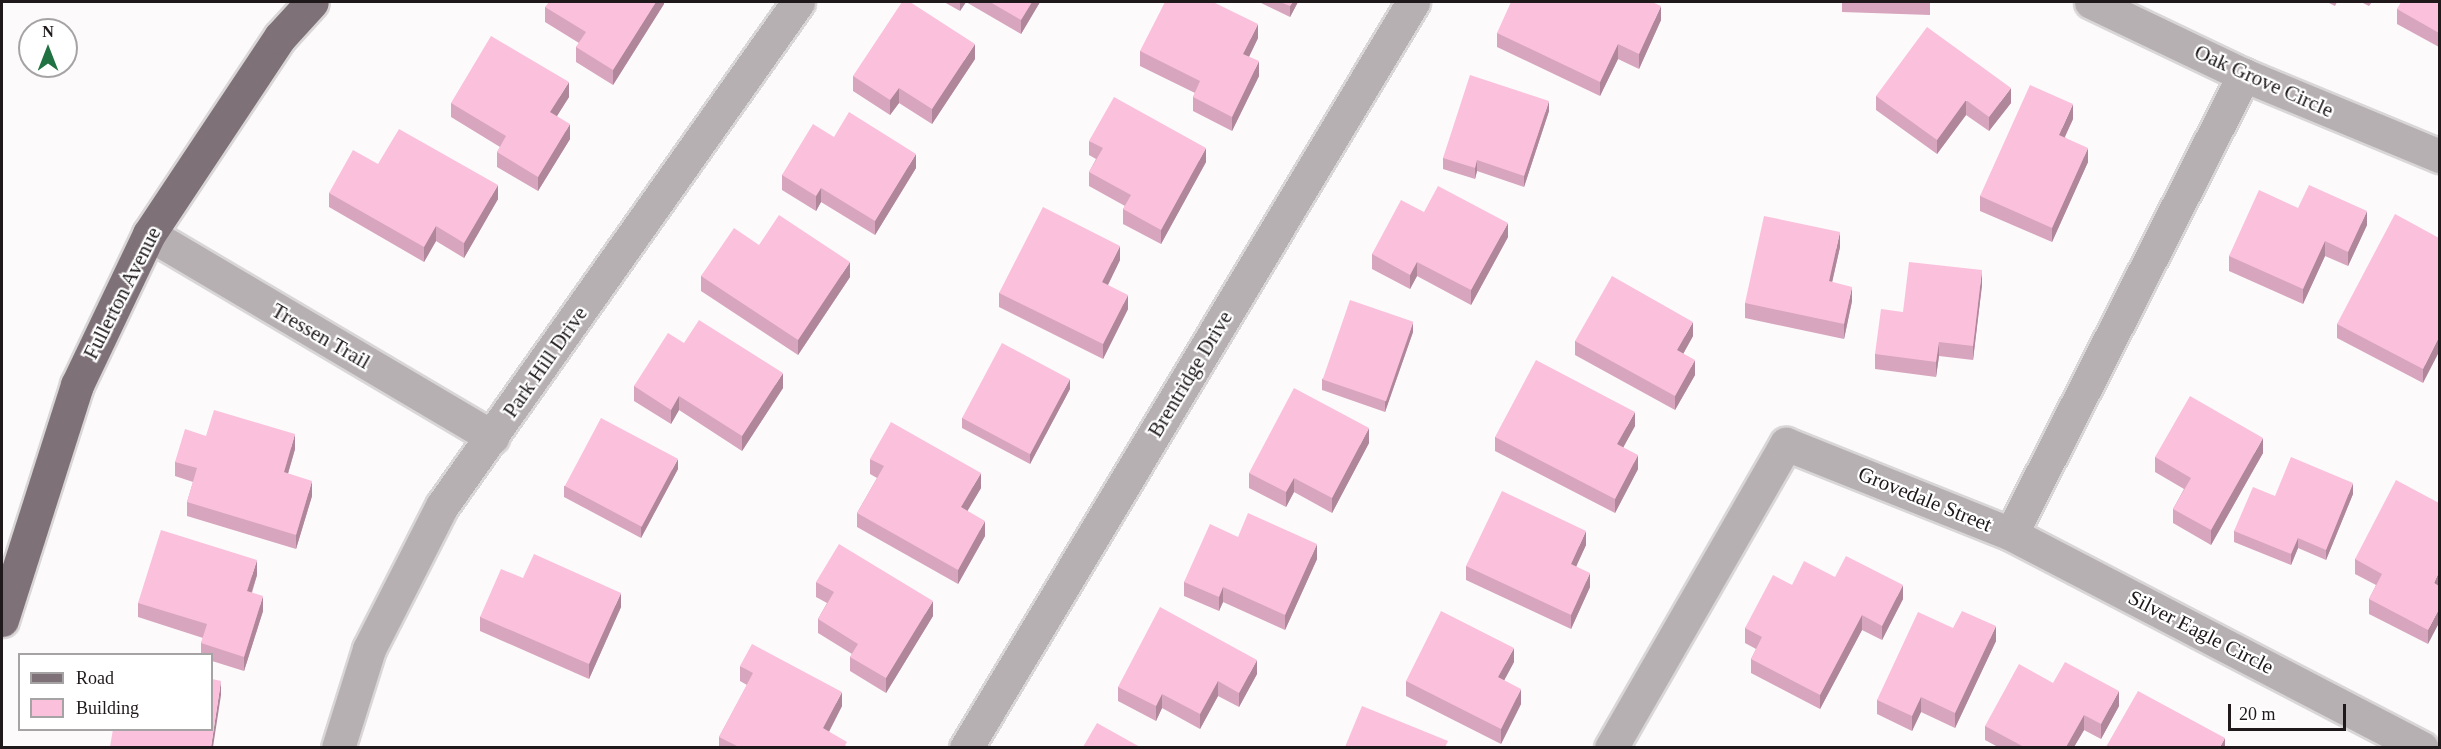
<!DOCTYPE html>
<html>
<head>
<meta charset="utf-8">
<style>
  body { margin:0 }
  #map { position:relative; width:2441px; height:749px; overflow:hidden; background:#fdfafb; font-family:"Times New Roman",serif }
  div>[style] { position:absolute }
  .roads { filter:drop-shadow(2px 0 #d9d6d7) drop-shadow(-2px 0 #d9d6d7) drop-shadow(0 2px #d9d6d7) drop-shadow(0 -2px #d9d6d7) }
  .minor>* { height:33px; margin:-16.5px; padding:0 16.5px; transform-origin:16.5px; border-radius:16.5px; background:#b7b0b3 }
  .major>* { height:33px; margin:-16.5px; padding:0 16.5px; transform-origin:16.5px; border-radius:16.5px; background:#7e7177 }
  .wall>* { inset:0; background:#d7a5bd }
  .shaded-wall>* { inset:0; background:#af869a }
  .building>* { inset:0; background:#fac0dc; transform-origin:0 0 }
  span { translate:-50% -50%; white-space:nowrap; text-align:center; line-height:1.15; -webkit-text-stroke:4.5px #fff; paint-order:stroke }
  .street-label { font-size:21px; color:#1f191c }
  .frame { position:absolute; inset:0; border:3px solid #1f191c; pointer-events:none }
  .legend { position:absolute; left:18px; top:653px; width:195px; height:78px; box-sizing:border-box; background:#fff; border:2px solid #a5a3a4; margin:0; padding:8px 10px; list-style:none; font-size:18px; color:#1f191c }
  .legend li { display:flex; align-items:center; gap:12px; height:30px }
  .legend b { width:30px; border:2px solid #a5a3a4 }
  .north { position:absolute; left:18px; top:18px; width:60px; height:60px; box-sizing:border-box; background:#fff; border:2px solid #a5a3a4; border-radius:50%; rotate:0deg; font-size:16px; font-weight:700; line-height:24px; text-align:center; color:#1f191c }
  .north::after { content:''; display:block; margin:auto; width:21px; height:27px; background:#217242; clip-path:polygon(50% 0,100% 100%,50% 72%,0 100%) }
  .scale { position:absolute; left:2228px; top:704px; width:118px; height:27px; box-sizing:border-box; border:3px solid #1f191c; border-top:0; padding-left:8px; font-size:18px; line-height:21px; white-space:nowrap; color:#1f191c; -webkit-text-stroke:4px #fff; paint-order:stroke }
</style>
</head>
<body>
<div id="map">
  <div class="roads">
    <div class="minor">
      <div style="left:2091px;top:2px;width:170px;rotate:25.5deg"></div>
      <div style="left:2244px;top:75px;width:212px;rotate:22.5deg"></div>
      <div style="left:149px;top:234px;width:399px;rotate:30.6deg"></div>
      <div style="left:2011px;top:534px;width:515px;rotate:-63.09deg"></div>
      <div style="left:338px;top:748px;width:104px;rotate:-72.6deg"></div>
      <div style="left:369px;top:649px;width:161px;rotate:-63deg"></div>
      <div style="left:442px;top:506px;width:617px;rotate:-54.76deg"></div>
      <div style="left:966px;top:748px;width:870px;rotate:-59.07deg"></div>
      <div style="left:1611px;top:748px;width:351px;rotate:-60.1deg"></div>
      <div style="left:1786px;top:444px;width:242px;rotate:21.8deg"></div>
      <div style="left:2011px;top:534px;width:463px;rotate:27.5deg"></div>
    </div>
    <div class="major">
      <div style="left:2px;top:620px;width:247px;rotate:-72.3deg"></div>
      <div style="left:77px;top:385px;width:167px;rotate:-64.5deg"></div>
      <div style="left:149px;top:234px;width:237px;rotate:-56.4deg"></div>
      <div style="left:280px;top:37px;width:47px;rotate:-47.6deg"></div>
    </div>
  </div>
  <div class="wall">
    <div style="clip-path:polygon(664px 2px,664px 4px,613px 85px,576px 62px,576px 47px,579px 43px,545px 22px,545px 7px)"></div>
    <div style="clip-path:polygon(944px 2px,1040px 2px,1021px 34px,966px 2px,960px 11px)"></div>
    <div style="clip-path:polygon(1259px 2px,1298px 2px,1290px 17px)"></div>
    <div style="clip-path:polygon(1842px 2px,1930px 2px,1930px 15px,1842px 12px)"></div>
    <div style="clip-path:polygon(2327px 2px,2337px 2px,2335px 6px)"></div>
    <div style="clip-path:polygon(2361px 2px,2372px 2px,2369px 6px)"></div>
    <div style="clip-path:polygon(2439px 2px,2439px 47px,2397px 24px,2397px 9px)"></div>
    <div style="clip-path:polygon(1661px 20px,1639px 69px,1618px 59px,1600px 96px,1497px 47px,1497px 33px)"></div>
    <div style="clip-path:polygon(1258px 38px,1249px 57px,1259px 76px,1232px 131px,1193px 111px,1193px 97px,1195px 93px,1140px 66px,1140px 51px)"></div>
    <div style="clip-path:polygon(975px 59px,932px 124px,899px 103px,890px 115px,853px 91px,853px 76px)"></div>
    <div style="clip-path:polygon(1876px 96px,2011px 103px,1989px 131px,1966px 115px,1937px 154px,1876px 110px)"></div>
    <div style="clip-path:polygon(569px 97px,557px 116px,570px 139px,538px 191px,497px 167px,497px 152px,500px 147px,451px 117px,451px 103px)"></div>
    <div style="clip-path:polygon(1549px 111px,1524px 187px,1477px 171px,1475px 179px,1443px 169px,1443px 158px)"></div>
    <div style="clip-path:polygon(2073px 119px,2065px 137px,2088px 162px,2052px 242px,1980px 211px,1980px 196px)"></div>
    <div style="clip-path:polygon(834px 137px,916px 168px,875px 235px,821px 202px,816px 211px,782px 190px,782px 175px)"></div>
    <div style="clip-path:polygon(1089px 141px,1206px 162px,1161px 244px,1123px 224px,1123px 209px,1125px 206px,1089px 186px,1089px 172px,1096px 159px,1089px 155px)"></div>
    <div style="clip-path:polygon(378px 164px,498px 199px,464px 258px,436px 241px,424px 262px,329px 207px,329px 193px)"></div>
    <div style="clip-path:polygon(2298px 208px,2367px 225px,2348px 266px,2325px 256px,2303px 304px,2229px 271px,2229px 256px)"></div>
    <div style="clip-path:polygon(1424px 212px,1508px 237px,1471px 305px,1417px 276px,1410px 289px,1372px 269px,1372px 254px)"></div>
    <div style="clip-path:polygon(2439px 238px,2423px 383px,2337px 338px,2337px 324px)"></div>
    <div style="clip-path:polygon(759px 245px,850px 277px,798px 355px,701px 291px,701px 276px)"></div>
    <div style="clip-path:polygon(1840px 247px,1832px 282px,1852px 301px,1844px 339px,1745px 318px,1745px 303px)"></div>
    <div style="clip-path:polygon(1120px 260px,1108px 285px,1128px 309px,1103px 359px,999px 307px,999px 293px)"></div>
    <div style="clip-path:polygon(1982px 285px,1973px 360px,1939px 356px,1936px 377px,1875px 369px,1875px 354px,1903px 312px)"></div>
    <div style="clip-path:polygon(1413px 332px,1385px 412px,1322px 390px,1322px 379px)"></div>
    <div style="clip-path:polygon(1693px 336px,1683px 354px,1695px 375px,1675px 410px,1575px 355px,1575px 341px)"></div>
    <div style="clip-path:polygon(684px 343px,783px 388px,742px 451px,679px 410px,671px 424px,634px 401px,634px 386px)"></div>
    <div style="clip-path:polygon(1070px 389px,1030px 464px,962px 428px,962px 418px)"></div>
    <div style="clip-path:polygon(1635px 426px,1623px 447px,1638px 469px,1615px 513px,1495px 451px,1495px 437px)"></div>
    <div style="clip-path:polygon(206px 436px,295px 449px,288px 474px,312px 496px,296px 549px,187px 516px,187px 502px,193px 482px,175px 476px,175px 462px)"></div>
    <div style="clip-path:polygon(1369px 443px,1332px 513px,1294px 492px,1286px 507px,1249px 488px,1249px 473px)"></div>
    <div style="clip-path:polygon(2263px 453px,2211px 545px,2173px 523px,2173px 509px,2184px 489px,2155px 472px,2155px 457px)"></div>
    <div style="clip-path:polygon(870px 459px,981px 488px,967px 511px,985px 536px,958px 584px,857px 527px,857px 513px,877px 478px,870px 474px)"></div>
    <div style="clip-path:polygon(678px 469px,641px 538px,564px 497px,564px 486px)"></div>
    <div style="clip-path:polygon(2353px 494px,2326px 560px,2298px 548px,2291px 565px,2234px 542px,2234px 531px,2275px 496px)"></div>
    <div style="clip-path:polygon(2439px 503px,2428px 644px,2369px 614px,2369px 599px,2376px 585px,2355px 574px,2355px 559px)"></div>
    <div style="clip-path:polygon(1238px 537px,1317px 559px,1285px 630px,1223px 602px,1219px 611px,1184px 596px,1184px 582px)"></div>
    <div style="clip-path:polygon(1586px 545px,1576px 566px,1590px 587px,1571px 629px,1466px 580px,1466px 566px)"></div>
    <div style="clip-path:polygon(257px 575px,252px 593px,263px 611px,244px 671px,212px 661px,212px 654px,201px 654px,201px 643px,203px 638px,138px 617px,138px 603px)"></div>
    <div style="clip-path:polygon(1835px 577px,1903px 599px,1882px 640px,1862px 630px,1820px 709px,1751px 673px,1751px 659px,1756px 649px,1745px 643px,1745px 628px,1792px 585px)"></div>
    <div style="clip-path:polygon(523px 578px,621px 607px,589px 679px,480px 631px,480px 617px)"></div>
    <div style="clip-path:polygon(816px 582px,933px 616px,886px 693px,850px 671px,850px 657px,852px 654px,818px 633px,818px 619px,827px 603px,816px 597px)"></div>
    <div style="clip-path:polygon(1953px 628px,1996px 641px,1955px 728px,1921px 712px,1912px 731px,1877px 714px,1877px 700px)"></div>
    <div style="clip-path:polygon(1514px 662px,1504px 680px,1521px 704px,1501px 744px,1406px 696px,1406px 681px)"></div>
    <div style="clip-path:polygon(740px 666px,842px 706px,829px 732px,847px 747px,719px 747px,719px 737px,747px 685px,740px 681px)"></div>
    <div style="clip-path:polygon(1257px 674px,1239px 707px,1218px 696px,1200px 729px,1162px 708px,1156px 721px,1118px 701px,1118px 687px)"></div>
    <div style="clip-path:polygon(2119px 706px,2101px 739px,2084px 730px,2074px 747px,1998px 747px,1985px 740px,1985px 726px)"></div>
  </div>
  <div class="shaded-wall">
    <div style="clip-path:polygon(656px 2px,664px 2px,664px 4px,613px 85px,613px 70px)"></div>
    <div style="clip-path:polygon(960px 2px,966px 2px,960px 11px)"></div>
    <div style="clip-path:polygon(1032px 2px,1040px 2px,1021px 34px,1021px 20px)"></div>
    <div style="clip-path:polygon(1293px 2px,1298px 2px,1290px 17px,1290px 6px)"></div>
    <div style="clip-path:polygon(1661px 6px,1661px 20px,1639px 69px,1639px 54px)"></div>
    <div style="clip-path:polygon(1258px 24px,1258px 38px,1243px 69px,1243px 54px)"></div>
    <div style="clip-path:polygon(975px 44px,975px 59px,932px 124px,932px 109px)"></div>
    <div style="clip-path:polygon(1618px 44px,1618px 59px,1600px 96px,1600px 82px)"></div>
    <div style="clip-path:polygon(1259px 61px,1259px 76px,1232px 131px,1232px 117px)"></div>
    <div style="clip-path:polygon(569px 82px,569px 97px,550px 127px,550px 112px)"></div>
    <div style="clip-path:polygon(899px 88px,899px 103px,890px 115px,890px 100px)"></div>
    <div style="clip-path:polygon(2011px 88px,2011px 103px,1989px 131px,1989px 117px)"></div>
    <div style="clip-path:polygon(1966px 100px,1966px 115px,1937px 154px,1937px 140px)"></div>
    <div style="clip-path:polygon(1549px 101px,1549px 111px,1524px 187px,1524px 176px)"></div>
    <div style="clip-path:polygon(2073px 104px,2073px 119px,2059px 149px,2059px 135px)"></div>
    <div style="clip-path:polygon(570px 124px,570px 139px,538px 191px,538px 177px)"></div>
    <div style="clip-path:polygon(1206px 148px,1206px 162px,1161px 244px,1161px 230px)"></div>
    <div style="clip-path:polygon(2088px 148px,2088px 162px,2052px 242px,2052px 228px)"></div>
    <div style="clip-path:polygon(916px 154px,916px 168px,875px 235px,875px 221px)"></div>
    <div style="clip-path:polygon(1477px 160px,1477px 171px,1475px 179px,1475px 168px)"></div>
    <div style="clip-path:polygon(498px 185px,498px 199px,464px 258px,464px 243px)"></div>
    <div style="clip-path:polygon(821px 188px,821px 202px,816px 211px,816px 196px)"></div>
    <div style="clip-path:polygon(2367px 211px,2367px 225px,2348px 266px,2348px 252px)"></div>
    <div style="clip-path:polygon(1508px 223px,1508px 237px,1471px 305px,1471px 290px)"></div>
    <div style="clip-path:polygon(436px 226px,436px 241px,424px 262px,424px 247px)"></div>
    <div style="clip-path:polygon(1840px 232px,1840px 247px,1829px 296px,1829px 281px)"></div>
    <div style="clip-path:polygon(2325px 241px,2325px 256px,2303px 304px,2303px 289px)"></div>
    <div style="clip-path:polygon(1120px 246px,1120px 260px,1102px 297px,1102px 282px)"></div>
    <div style="clip-path:polygon(850px 262px,850px 277px,798px 355px,798px 340px)"></div>
    <div style="clip-path:polygon(1417px 262px,1417px 276px,1410px 289px,1410px 275px)"></div>
    <div style="clip-path:polygon(1982px 270px,1982px 285px,1973px 360px,1973px 346px)"></div>
    <div style="clip-path:polygon(1852px 287px,1852px 301px,1844px 339px,1844px 324px)"></div>
    <div style="clip-path:polygon(1128px 295px,1128px 309px,1103px 359px,1103px 344px)"></div>
    <div style="clip-path:polygon(1413px 322px,1413px 332px,1385px 412px,1385px 402px)"></div>
    <div style="clip-path:polygon(1693px 322px,1693px 336px,1677px 365px,1677px 350px)"></div>
    <div style="clip-path:polygon(2439px 337px,2439px 352px,2423px 383px,2423px 369px)"></div>
    <div style="clip-path:polygon(1939px 342px,1939px 356px,1936px 377px,1936px 362px)"></div>
    <div style="clip-path:polygon(1695px 360px,1695px 375px,1675px 410px,1675px 396px)"></div>
    <div style="clip-path:polygon(783px 373px,783px 388px,742px 451px,742px 436px)"></div>
    <div style="clip-path:polygon(1070px 379px,1070px 389px,1030px 464px,1030px 453px)"></div>
    <div style="clip-path:polygon(679px 396px,679px 410px,671px 424px,671px 410px)"></div>
    <div style="clip-path:polygon(1635px 412px,1635px 426px,1617px 459px,1617px 444px)"></div>
    <div style="clip-path:polygon(1369px 428px,1369px 443px,1332px 513px,1332px 498px)"></div>
    <div style="clip-path:polygon(295px 434px,295px 449px,284px 487px,284px 472px)"></div>
    <div style="clip-path:polygon(2263px 438px,2263px 453px,2211px 545px,2211px 530px)"></div>
    <div style="clip-path:polygon(1638px 455px,1638px 469px,1615px 513px,1615px 499px)"></div>
    <div style="clip-path:polygon(678px 459px,678px 469px,641px 538px,641px 527px)"></div>
    <div style="clip-path:polygon(981px 473px,981px 488px,961px 522px,961px 507px)"></div>
    <div style="clip-path:polygon(1294px 478px,1294px 492px,1286px 507px,1286px 492px)"></div>
    <div style="clip-path:polygon(312px 481px,312px 496px,296px 549px,296px 535px)"></div>
    <div style="clip-path:polygon(2353px 483px,2353px 494px,2326px 560px,2326px 550px)"></div>
    <div style="clip-path:polygon(985px 521px,985px 536px,958px 584px,958px 570px)"></div>
    <div style="clip-path:polygon(1586px 531px,1586px 545px,1571px 578px,1571px 564px)"></div>
    <div style="clip-path:polygon(2298px 538px,2298px 548px,2291px 565px,2291px 554px)"></div>
    <div style="clip-path:polygon(1317px 544px,1317px 559px,1285px 630px,1285px 615px)"></div>
    <div style="clip-path:polygon(257px 560px,257px 575px,247px 606px,247px 591px)"></div>
    <div style="clip-path:polygon(2439px 572px,2439px 587px,2434px 583px)"></div>
    <div style="clip-path:polygon(1590px 573px,1590px 587px,1571px 629px,1571px 615px)"></div>
    <div style="clip-path:polygon(1903px 585px,1903px 599px,1882px 640px,1882px 626px)"></div>
    <div style="clip-path:polygon(1223px 587px,1223px 602px,1219px 611px,1219px 597px)"></div>
    <div style="clip-path:polygon(621px 593px,621px 607px,589px 679px,589px 664px)"></div>
    <div style="clip-path:polygon(263px 596px,263px 611px,244px 671px,244px 657px)"></div>
    <div style="clip-path:polygon(933px 601px,933px 616px,886px 693px,886px 678px)"></div>
    <div style="clip-path:polygon(2439px 609px,2439px 623px,2428px 644px,2428px 630px)"></div>
    <div style="clip-path:polygon(1862px 615px,1862px 630px,1820px 709px,1820px 695px)"></div>
    <div style="clip-path:polygon(1996px 626px,1996px 641px,1955px 728px,1955px 713px)"></div>
    <div style="clip-path:polygon(1514px 648px,1514px 662px,1498px 692px,1498px 677px)"></div>
    <div style="clip-path:polygon(1257px 660px,1257px 674px,1239px 707px,1239px 693px)"></div>
    <div style="clip-path:polygon(221px 681px,221px 695px,213px 747px,211px 747px)"></div>
    <div style="clip-path:polygon(1218px 681px,1218px 696px,1200px 729px,1200px 714px)"></div>
    <div style="clip-path:polygon(1521px 689px,1521px 704px,1501px 744px,1501px 729px)"></div>
    <div style="clip-path:polygon(2119px 691px,2119px 706px,2101px 739px,2101px 724px)"></div>
    <div style="clip-path:polygon(842px 692px,842px 706px,823px 743px,823px 728px)"></div>
    <div style="clip-path:polygon(1162px 694px,1162px 708px,1156px 721px,1156px 706px)"></div>
    <div style="clip-path:polygon(1921px 697px,1921px 712px,1912px 731px,1912px 716px)"></div>
    <div style="clip-path:polygon(2084px 715px,2084px 730px,2074px 747px,2066px 747px)"></div>
    <div style="clip-path:polygon(2225px 738px,2225px 747px,2220px 747px)"></div>
  </div>
  <div class="building">
    <div style="clip-path:polygon(549px 2px,656px 2px,613px 70px,576px 47px,586px 32px,545px 7px)"></div>
    <div style="clip-path:polygon(902px 2px,910px 2px,975px 44px,932px 109px,899px 88px,890px 100px,853px 76px)"></div>
    <div style="clip-path:polygon(990px 2px,1032px 2px,1021px 20px)"></div>
    <div style="clip-path:polygon(1165px 2px,1213px 2px,1258px 24px,1243px 54px,1259px 61px,1232px 117px,1193px 97px,1200px 81px,1140px 51px)"></div>
    <div style="clip-path:polygon(1280px 2px,1293px 2px,1290px 6px)"></div>
    <div style="clip-path:polygon(1511px 2px,1652px 2px,1661px 6px,1639px 54px,1618px 44px,1600px 82px,1497px 33px)"></div>
    <div style="clip-path:polygon(2401px 2px,2439px 2px,2439px 33px,2397px 9px)"></div>
    <div style="clip-path:polygon(1927px 27px,2011px 88px,1989px 117px,1966px 100px,1937px 140px,1876px 96px)"></div>
    <div style="clip-path:polygon(491px 36px,569px 82px,550px 112px,570px 124px,538px 177px,497px 152px,506px 136px,451px 103px)"></div>
    <div style="clip-path:polygon(1470px 75px,1549px 101px,1524px 176px,1477px 160px,1475px 168px,1443px 158px)"></div>
    <div style="clip-path:polygon(2030px 85px,2073px 104px,2059px 135px,2088px 148px,2052px 228px,1980px 196px)"></div>
    <div style="clip-path:polygon(1114px 97px,1206px 148px,1161px 230px,1123px 209px,1131px 195px,1089px 172px,1103px 148px,1089px 141px)"></div>
    <div style="clip-path:polygon(849px 112px,916px 154px,875px 221px,821px 188px,816px 196px,782px 175px,813px 124px,834px 137px)"></div>
    <div style="clip-path:polygon(399px 129px,498px 185px,464px 243px,436px 226px,424px 247px,329px 193px,353px 150px,378px 164px)"></div>
    <div style="clip-path:polygon(2309px 185px,2367px 211px,2348px 252px,2325px 241px,2303px 289px,2229px 256px,2259px 190px,2298px 208px)"></div>
    <div style="clip-path:polygon(1438px 186px,1508px 223px,1471px 290px,1417px 262px,1410px 275px,1372px 254px,1401px 200px,1424px 212px)"></div>
    <div style="clip-path:polygon(1043px 207px,1120px 246px,1102px 282px,1128px 295px,1103px 344px,999px 293px)"></div>
    <div style="clip-path:polygon(2395px 214px,2439px 238px,2439px 337px,2423px 369px,2337px 324px)"></div>
    <div style="clip-path:polygon(779px 215px,850px 262px,798px 340px,701px 276px,734px 228px,759px 245px)"></div>
    <div style="clip-path:polygon(1764px 216px,1840px 232px,1829px 281px,1852px 287px,1844px 324px,1745px 303px)"></div>
    <div style="clip-path:polygon(1909px 262px,1982px 270px,1973px 346px,1939px 342px,1936px 362px,1875px 354px,1881px 309px,1903px 312px)"></div>
    <div style="clip-path:polygon(1612px 276px,1693px 322px,1677px 350px,1695px 360px,1675px 396px,1575px 341px)"></div>
    <div style="left:1350px;top:300px;width:67px;height:84px;rotate:19deg"></div>
    <div style="clip-path:polygon(699px 320px,783px 373px,742px 436px,679px 396px,671px 410px,634px 386px,668px 333px,684px 343px)"></div>
    <div style="left:1002px;top:343px;width:77px;height:85px;rotate:28deg"></div>
    <div style="clip-path:polygon(1536px 360px,1635px 412px,1617px 444px,1638px 455px,1615px 499px,1495px 437px)"></div>
    <div style="clip-path:polygon(1294px 388px,1369px 428px,1332px 498px,1294px 478px,1286px 492px,1249px 473px)"></div>
    <div style="clip-path:polygon(2190px 396px,2263px 438px,2211px 530px,2173px 509px,2191px 478px,2155px 457px)"></div>
    <div style="clip-path:polygon(214px 410px,295px 434px,284px 472px,312px 481px,296px 535px,187px 502px,197px 468px,175px 462px,185px 429px,206px 436px)"></div>
    <div style="left:601px;top:418px;width:87px;height:77px;rotate:28deg"></div>
    <div style="clip-path:polygon(891px 422px,981px 473px,961px 507px,985px 521px,958px 570px,857px 513px,884px 466px,870px 459px)"></div>
    <div style="clip-path:polygon(2291px 457px,2353px 483px,2326px 550px,2298px 538px,2291px 554px,2234px 531px,2253px 487px,2275px 496px)"></div>
    <div style="clip-path:polygon(2396px 480px,2439px 503px,2439px 572px,2434px 583px,2439px 586px,2439px 609px,2428px 630px,2369px 599px,2382px 574px,2355px 559px)"></div>
    <div style="clip-path:polygon(1502px 491px,1586px 531px,1571px 564px,1590px 573px,1571px 615px,1466px 566px)"></div>
    <div style="clip-path:polygon(1248px 513px,1317px 544px,1285px 615px,1223px 587px,1219px 597px,1184px 582px,1210px 524px,1238px 537px)"></div>
    <div style="clip-path:polygon(161px 530px,257px 560px,247px 591px,263px 596px,244px 657px,201px 643px,207px 624px,138px 603px)"></div>
    <div style="clip-path:polygon(839px 544px,933px 601px,886px 678px,850px 657px,858px 644px,818px 619px,834px 592px,816px 582px)"></div>
    <div style="clip-path:polygon(534px 554px,621px 593px,589px 664px,480px 617px,501px 569px,523px 578px)"></div>
    <div style="clip-path:polygon(1846px 556px,1903px 585px,1882px 626px,1862px 615px,1820px 695px,1751px 659px,1762px 637px,1745px 628px,1773px 575px,1792px 585px,1804px 561px,1835px 577px)"></div>
    <div style="clip-path:polygon(1160px 607px,1257px 660px,1239px 693px,1218px 681px,1200px 714px,1162px 694px,1156px 706px,1118px 687px)"></div>
    <div style="clip-path:polygon(1441px 611px,1514px 648px,1498px 677px,1521px 689px,1501px 729px,1406px 681px)"></div>
    <div style="clip-path:polygon(1962px 611px,1996px 626px,1955px 713px,1921px 697px,1912px 716px,1877px 700px,1918px 612px,1953px 628px)"></div>
    <div style="clip-path:polygon(752px 644px,842px 692px,823px 728px,847px 742px,844px 747px,739px 747px,719px 737px,753px 673px,740px 666px)"></div>
    <div style="clip-path:polygon(2065px 662px,2119px 691px,2101px 724px,2084px 715px,2066px 747px,2024px 747px,1985px 726px,2019px 664px,2053px 683px)"></div>
    <div style="clip-path:polygon(212px 679px,221px 681px,211px 747px,110px 747px,113px 729px,212px 729px)"></div>
    <div style="clip-path:polygon(2138px 691px,2225px 738px,2220px 747px,2106px 747px)"></div>
    <div style="clip-path:polygon(1362px 706px,1448px 741px,1445px 747px,1345px 747px)"></div>
    <div style="clip-path:polygon(1097px 723px,1140px 747px,1083px 747px)"></div>
  </div>
  <div class="street-label">
    <span style="left:2264px;top:81px;rotate:24deg">Oak Grove Circle</span>
    <span style="left:122px;top:293px;rotate:-63deg">Fullerton Avenue</span>
    <span style="left:321px;top:336px;rotate:30deg">Tressen Trail</span>
    <span style="left:545px;top:362px;rotate:-55deg">Park Hill Drive</span>
    <span style="left:1190px;top:374px;rotate:-59deg">Brentridge Drive</span>
    <span style="left:1925px;top:499px;rotate:22deg">Grovedale Street</span>
    <span style="left:2201px;top:632px;rotate:27deg">Silver Eagle Circle</span>
  </div>
  <div class="frame"></div>
  <ul class="legend">
  <li><b style="height:8px;background:#7e7177"></b>Road</li>
  <li><b style="height:16px;background:#fac0dc"></b>Building</li>
  </ul>
  <div class="north">N</div>
  <div class="scale">20 m</div>
</div>
</body>
</html>
